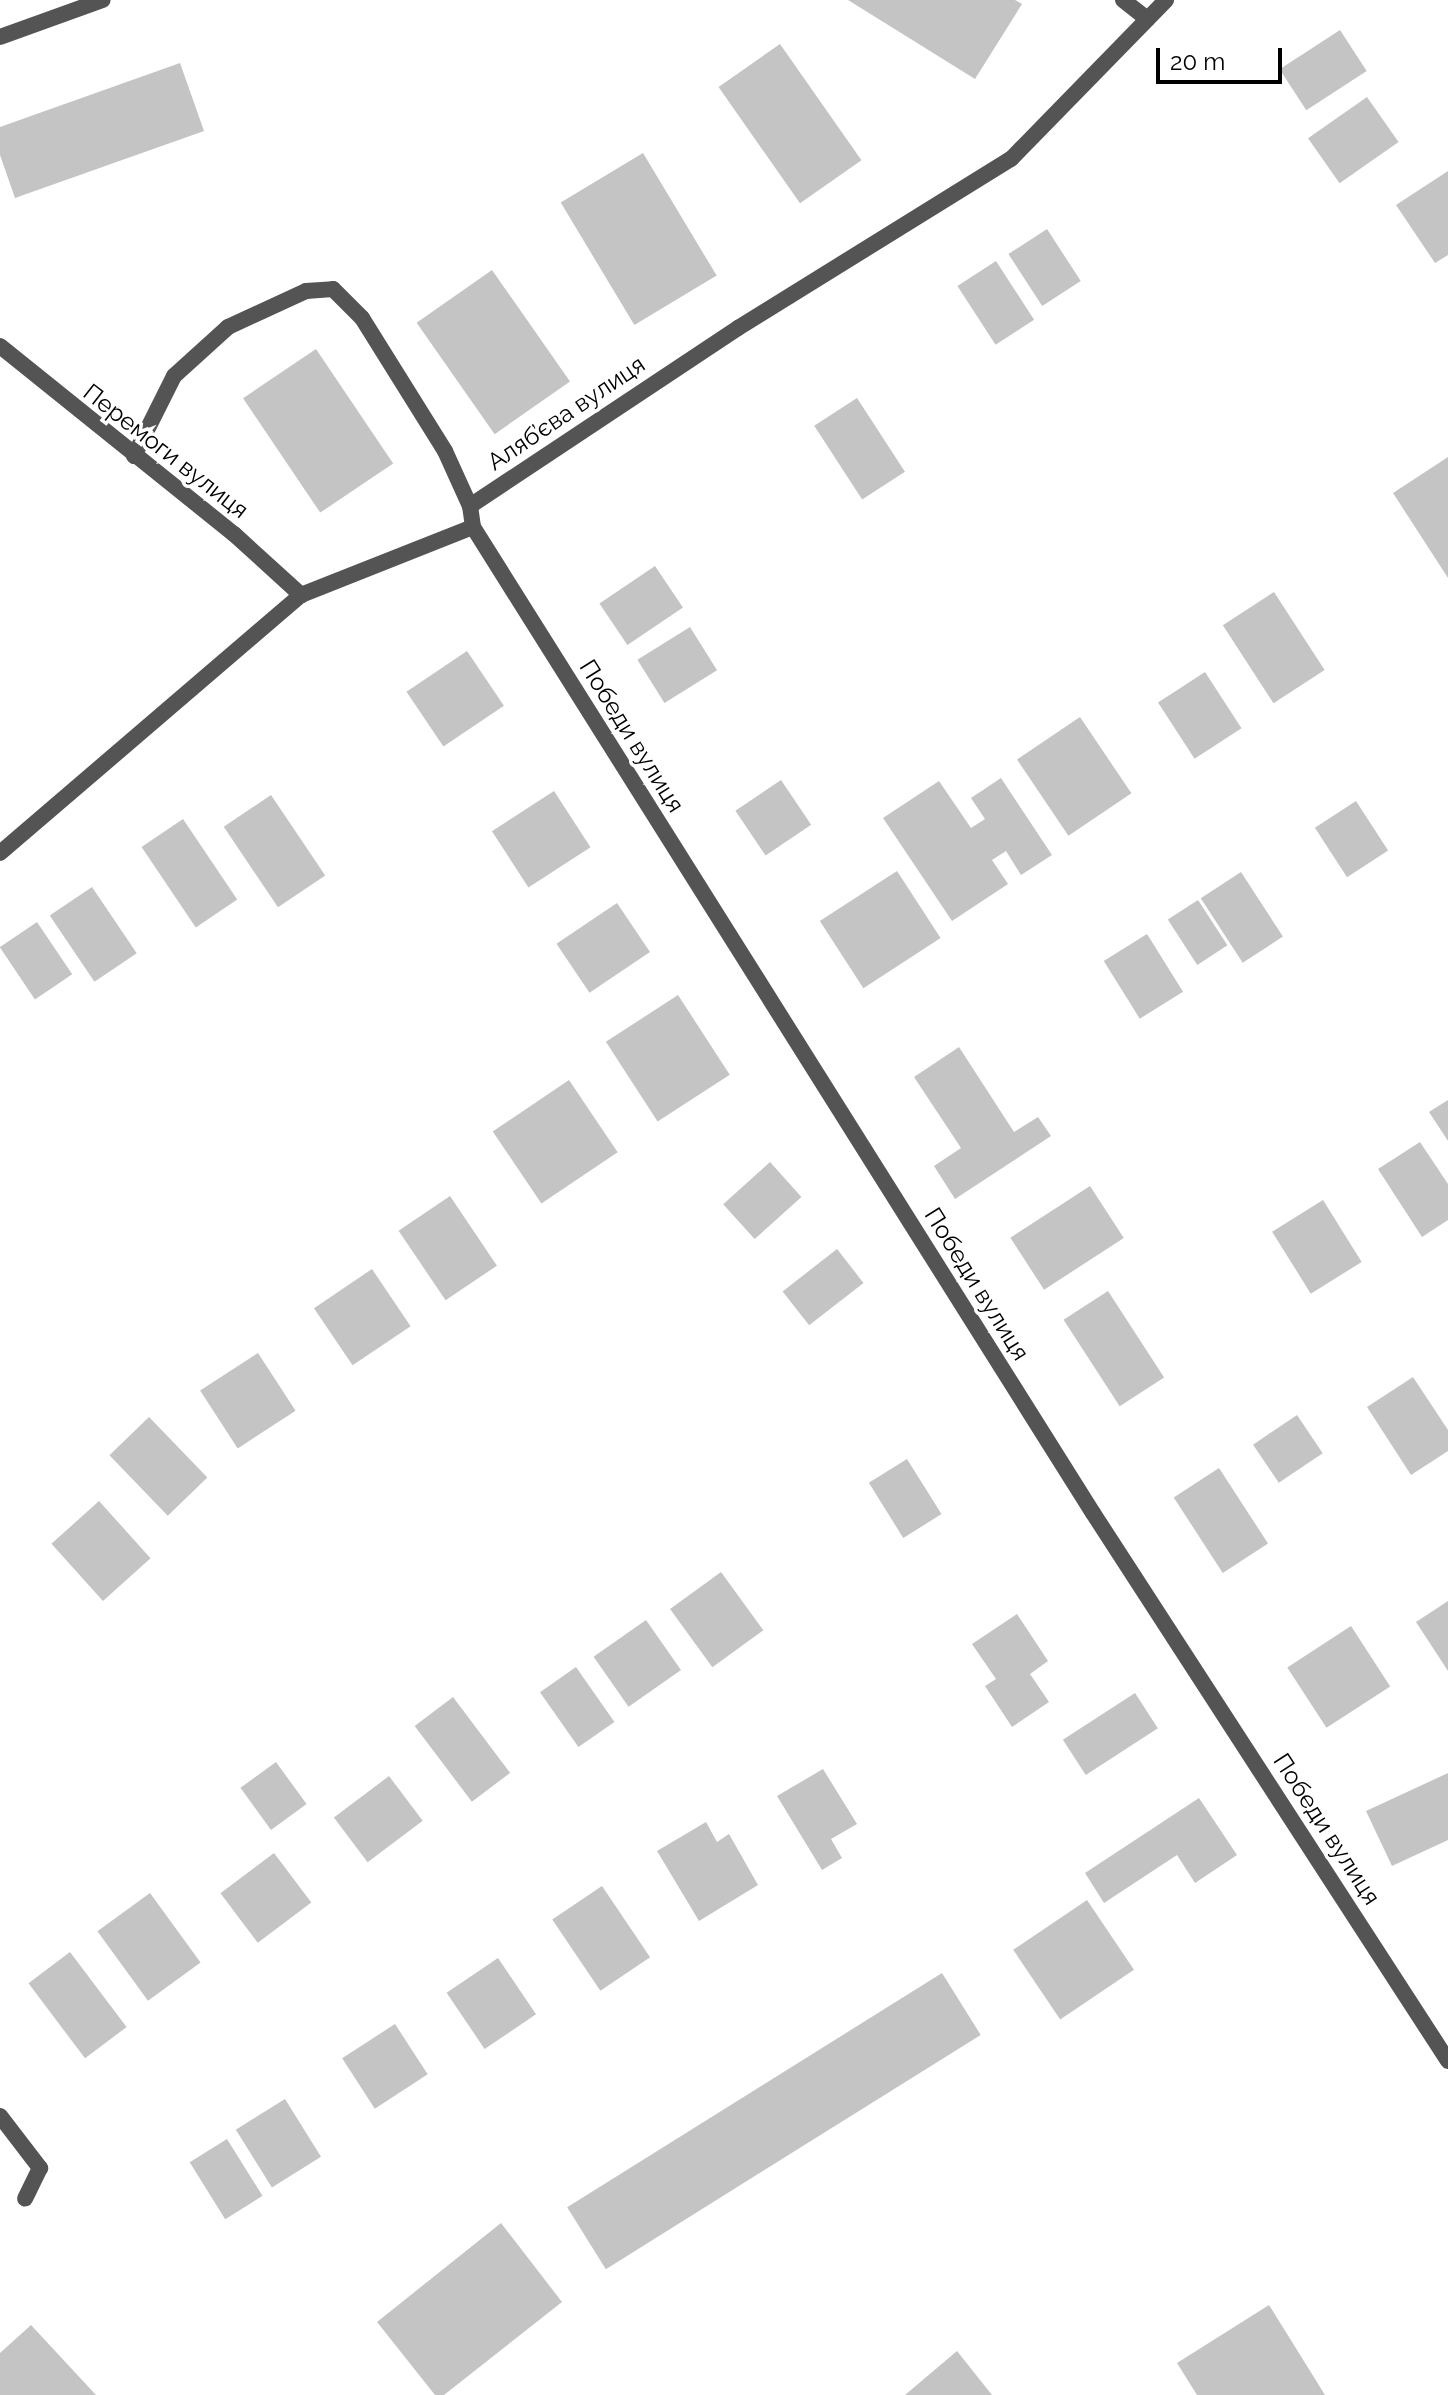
<!DOCTYPE html>
<html>
<head>
<meta charset="utf-8">
<style>
  body { margin:0 }
  #map { position:relative; width:1448px; height:2395px; overflow:hidden; background:#fff; font-family:Raleway,sans-serif }
  div>[style] { position:absolute }
  .building>* { inset:0; background:#c4c4c4; transform-origin:0 0 }
  .lane>* { height:16px; margin:-8px; padding:0 8px; transform-origin:8px; border-radius:8px; background:#545454 }
  .street>* { height:16px; margin:-8px; padding:0 8px; transform-origin:8px; border-radius:8px; background:#545454 }
  span { translate:-50% -50%; white-space:nowrap; text-align:center; line-height:1.15; -webkit-text-stroke:7px #fff; paint-order:stroke }
  .street-label { font-size:24px; color:#000 }
  .scale { position:absolute; left:1156px; top:48px; width:126px; height:36px; box-sizing:border-box; border:4px solid #000; border-top:0; padding-left:10px; font-size:24px; line-height:28px; white-space:nowrap; color:#000; -webkit-text-stroke:6px #fff; paint-order:stroke }
</style>
</head>
<body>
<div id="map">
  <div class="building">
    <div style="clip-path:polygon(848px 0,1015px 0,1022px 4px,975px 79px)"></div>
    <div style="left:1340px;top:30px;width:49px;height:72px;rotate:57deg"></div>
    <div style="left:780px;top:44px;width:142px;height:75px;rotate:55deg"></div>
    <div style="clip-path:polygon(180px 63px,204px 131px,15px 198px,0 155px,0 127px)"></div>
    <div style="left:1367px;top:97px;width:55px;height:72px;rotate:55deg"></div>
    <div style="left:643px;top:153px;width:143px;height:96px;rotate:59deg"></div>
    <div style="clip-path:polygon(1448px 171px,1448px 255px,1435px 263px,1396px 205px)"></div>
    <div style="left:1047px;top:229px;width:62px;height:46px;rotate:57deg"></div>
    <div style="left:996px;top:261px;width:70px;height:46px;rotate:57deg"></div>
    <div style="left:492px;top:270px;width:136px;height:92px;rotate:55deg"></div>
    <div style="left:316px;top:349px;width:138px;height:88px;rotate:56deg"></div>
    <div style="left:857px;top:398px;width:88px;height:51px;rotate:57deg"></div>
    <div style="clip-path:polygon(1448px 457px,1448px 578px,1393px 493px)"></div>
    <div style="left:655px;top:566px;width:50px;height:67px;rotate:56deg"></div>
    <div style="left:1274px;top:592px;width:93px;height:61px;rotate:57deg"></div>
    <div style="left:690px;top:627px;width:51px;height:62px;rotate:58deg"></div>
    <div style="left:467px;top:651px;width:66px;height:73px;rotate:56deg"></div>
    <div style="left:1205px;top:672px;width:67px;height:56px;rotate:57deg"></div>
    <div style="left:1080px;top:717px;width:92px;height:76px;rotate:56deg"></div>
    <div style="clip-path:polygon(1001px 778px,1052px 855px,1021px 875px,1006px 851px,992px 860px,1008px 884px,952px 921px,883px 818px,939px 781px,971px 828px,985px 819px,971px 798px)"></div>
    <div style="left:781px;top:780px;width:54px;height:55px;rotate:56deg"></div>
    <div style="left:554px;top:791px;width:67px;height:74px;rotate:57deg"></div>
    <div style="left:271px;top:795px;width:97px;height:57px;rotate:56deg"></div>
    <div style="left:1356px;top:801px;width:59px;height:49px;rotate:57deg"></div>
    <div style="left:183px;top:819px;width:97px;height:50px;rotate:56deg"></div>
    <div style="left:897px;top:871px;width:80px;height:92px;rotate:57deg"></div>
    <div style="left:1241px;top:872px;width:77px;height:48px;rotate:57deg"></div>
    <div style="left:92px;top:887px;width:80px;height:51px;rotate:56deg"></div>
    <div style="left:1198px;top:900px;width:54px;height:36px;rotate:57deg"></div>
    <div style="left:617px;top:903px;width:59px;height:73px;rotate:56deg"></div>
    <div style="left:37px;top:922px;width:63px;height:45px;rotate:56deg"></div>
    <div style="left:1147px;top:934px;width:68px;height:51px;rotate:58deg"></div>
    <div style="left:678px;top:995px;width:95px;height:86px;rotate:57deg"></div>
    <div style="clip-path:polygon(959px 1047px,1014px 1132px,1038px 1117px,1051px 1136px,955px 1199px,934px 1166px,961px 1148px,914px 1077px)"></div>
    <div style="left:569px;top:1080px;width:87px;height:92px;rotate:56deg"></div>
    <div style="clip-path:polygon(1448px 1100px,1448px 1141px,1429px 1112px)"></div>
    <div style="clip-path:polygon(1420px 1142px,1448px 1184px,1448px 1220px,1422px 1237px,1378px 1169px)"></div>
    <div style="left:770px;top:1162px;width:47px;height:63px;rotate:48deg"></div>
    <div style="left:1090px;top:1186px;width:62px;height:95px;rotate:57deg"></div>
    <div style="left:450px;top:1196px;width:84px;height:62px;rotate:56deg"></div>
    <div style="left:1323px;top:1200px;width:73px;height:60px;rotate:58deg"></div>
    <div style="left:837px;top:1249px;width:43px;height:69px;rotate:52deg"></div>
    <div style="left:372px;top:1269px;width:69px;height:70px;rotate:56deg"></div>
    <div style="left:1108px;top:1291px;width:103px;height:53px;rotate:57deg"></div>
    <div style="left:258px;top:1353px;width:69px;height:69px;rotate:57deg"></div>
    <div style="clip-path:polygon(1413px 1377px,1448px 1430px,1448px 1451px,1411px 1475px,1367px 1407px)"></div>
    <div style="left:1297px;top:1415px;width:46px;height:53px;rotate:56deg"></div>
    <div style="left:149px;top:1417px;width:84px;height:55px;rotate:46deg"></div>
    <div style="left:907px;top:1459px;width:65px;height:45px;rotate:58deg"></div>
    <div style="left:1219px;top:1468px;width:90px;height:54px;rotate:57deg"></div>
    <div style="left:99px;top:1501px;width:77px;height:64px;rotate:48deg"></div>
    <div style="left:721px;top:1572px;width:72px;height:63px;rotate:54deg"></div>
    <div style="clip-path:polygon(1448px 1601px,1448px 1671px,1416px 1622px)"></div>
    <div style="clip-path:polygon(1017px 1614px,1048px 1661px,1030px 1674px,1049px 1702px,1012px 1727px,985px 1686px,996px 1679px,972px 1644px)"></div>
    <div style="left:646px;top:1620px;width:61px;height:64px;rotate:55deg"></div>
    <div style="left:1351px;top:1626px;width:72px;height:76px;rotate:57deg"></div>
    <div style="left:576px;top:1667px;width:67px;height:44px;rotate:55deg"></div>
    <div style="left:1135px;top:1693px;width:42px;height:86px;rotate:57deg"></div>
    <div style="left:453px;top:1697px;width:95px;height:48px;rotate:53deg"></div>
    <div style="left:276px;top:1762px;width:52px;height:44px;rotate:54deg"></div>
    <div style="clip-path:polygon(823px 1769px,857px 1824px,831px 1839px,842px 1858px,822px 1870px,777px 1796px)"></div>
    <div style="clip-path:polygon(1448px 1773px,1448px 1840px,1392px 1866px,1366px 1811px)"></div>
    <div style="left:389px;top:1776px;width:56px;height:69px;rotate:53deg"></div>
    <div style="clip-path:polygon(1199px 1798px,1237px 1855px,1195px 1883px,1177px 1855px,1104px 1903px,1085px 1873px)"></div>
    <div style="clip-path:polygon(706px 1822px,717px 1842px,729px 1834px,758px 1885px,699px 1921px,657px 1851px)"></div>
    <div style="left:274px;top:1853px;width:62px;height:67px;rotate:53deg"></div>
    <div style="left:602px;top:1886px;width:86px;height:60px;rotate:56deg"></div>
    <div style="left:150px;top:1893px;width:86px;height:65px;rotate:54deg"></div>
    <div style="left:1087px;top:1900px;width:84px;height:89px;rotate:56deg"></div>
    <div style="left:70px;top:1952px;width:94px;height:52px;rotate:53deg"></div>
    <div style="left:498px;top:1958px;width:68px;height:62px;rotate:56deg"></div>
    <div style="left:942px;top:1973px;width:73px;height:442px;rotate:58deg"></div>
    <div style="left:395px;top:2024px;width:60px;height:63px;rotate:57deg"></div>
    <div style="left:285px;top:2099px;width:68px;height:58px;rotate:58deg"></div>
    <div style="left:227px;top:2139px;width:67px;height:44px;rotate:58deg"></div>
    <div style="clip-path:polygon(501px 2223px,562px 2302px,444px 2395px,435px 2395px,377px 2322px)"></div>
    <div style="clip-path:polygon(1269px 2305px,1325px 2395px,1197px 2395px,1177px 2363px)"></div>
    <div style="clip-path:polygon(31px 2325px,96px 2395px,0 2395px,0 2353px)"></div>
    <div style="clip-path:polygon(957px 2351px,992px 2395px,905px 2395px)"></div>
  </div>
  <div class="lane">
    <div style="left:1123px;top:0;width:31px;rotate:38deg"></div>
    <div style="left:0;top:37px;width:109px;rotate:-19.8deg"></div>
    <div style="left:134px;top:456px;width:89px;rotate:-63.4deg"></div>
    <div style="left:174px;top:376px;width:73px;rotate:-42.2deg"></div>
    <div style="left:228px;top:327px;width:86px;rotate:-24.8deg"></div>
    <div style="left:306px;top:291px;width:27px;rotate:-4deg"></div>
    <div style="left:333px;top:289px;width:41px;rotate:45deg"></div>
    <div style="left:362px;top:318px;width:157px;rotate:58deg"></div>
    <div style="left:445px;top:451px;width:60px;rotate:65.6deg"></div>
  </div>
  <div class="street">
    <div style="left:0;top:346px;width:300px;rotate:38.8deg"></div>
    <div style="left:234px;top:534px;width:91px;rotate:42.3deg"></div>
    <div style="left:473px;top:527px;width:1165px;rotate:57.84deg"></div>
    <div style="left:1093px;top:1513px;width:653px;rotate:57.06deg"></div>
    <div style="left:0;top:853px;width:396px;rotate:-40.6deg"></div>
    <div style="left:301px;top:595px;width:185px;rotate:-21.6deg"></div>
    <div style="left:473px;top:527px;width:21px;rotate:-98deg"></div>
    <div style="left:470px;top:506px;width:322px;rotate:-33.6deg"></div>
    <div style="left:738px;top:328px;width:321px;rotate:-31.8deg"></div>
    <div style="left:1011px;top:159px;width:222px;rotate:-45.7deg"></div>
    <div style="left:0;top:2116px;width:66px;rotate:52.4deg"></div>
    <div style="left:40px;top:2168px;width:34px;rotate:116deg"></div>
  </div>
  <div class="street-label">
    <span style="left:566px;top:413px;rotate:-34deg">Аляб’єва вулиця</span>
    <span style="left:166px;top:451px;rotate:38deg">Перемоги вулиця</span>
    <span style="left:632px;top:736px;rotate:58deg">Победи вулиця</span>
    <span style="left:977px;top:1284px;rotate:58deg">Победи вулиця</span>
    <span style="left:1327px;top:1829px;rotate:57deg">Победи вулиця</span>
  </div>
  <div class="scale">20 m</div>
</div>
</body>
</html>
